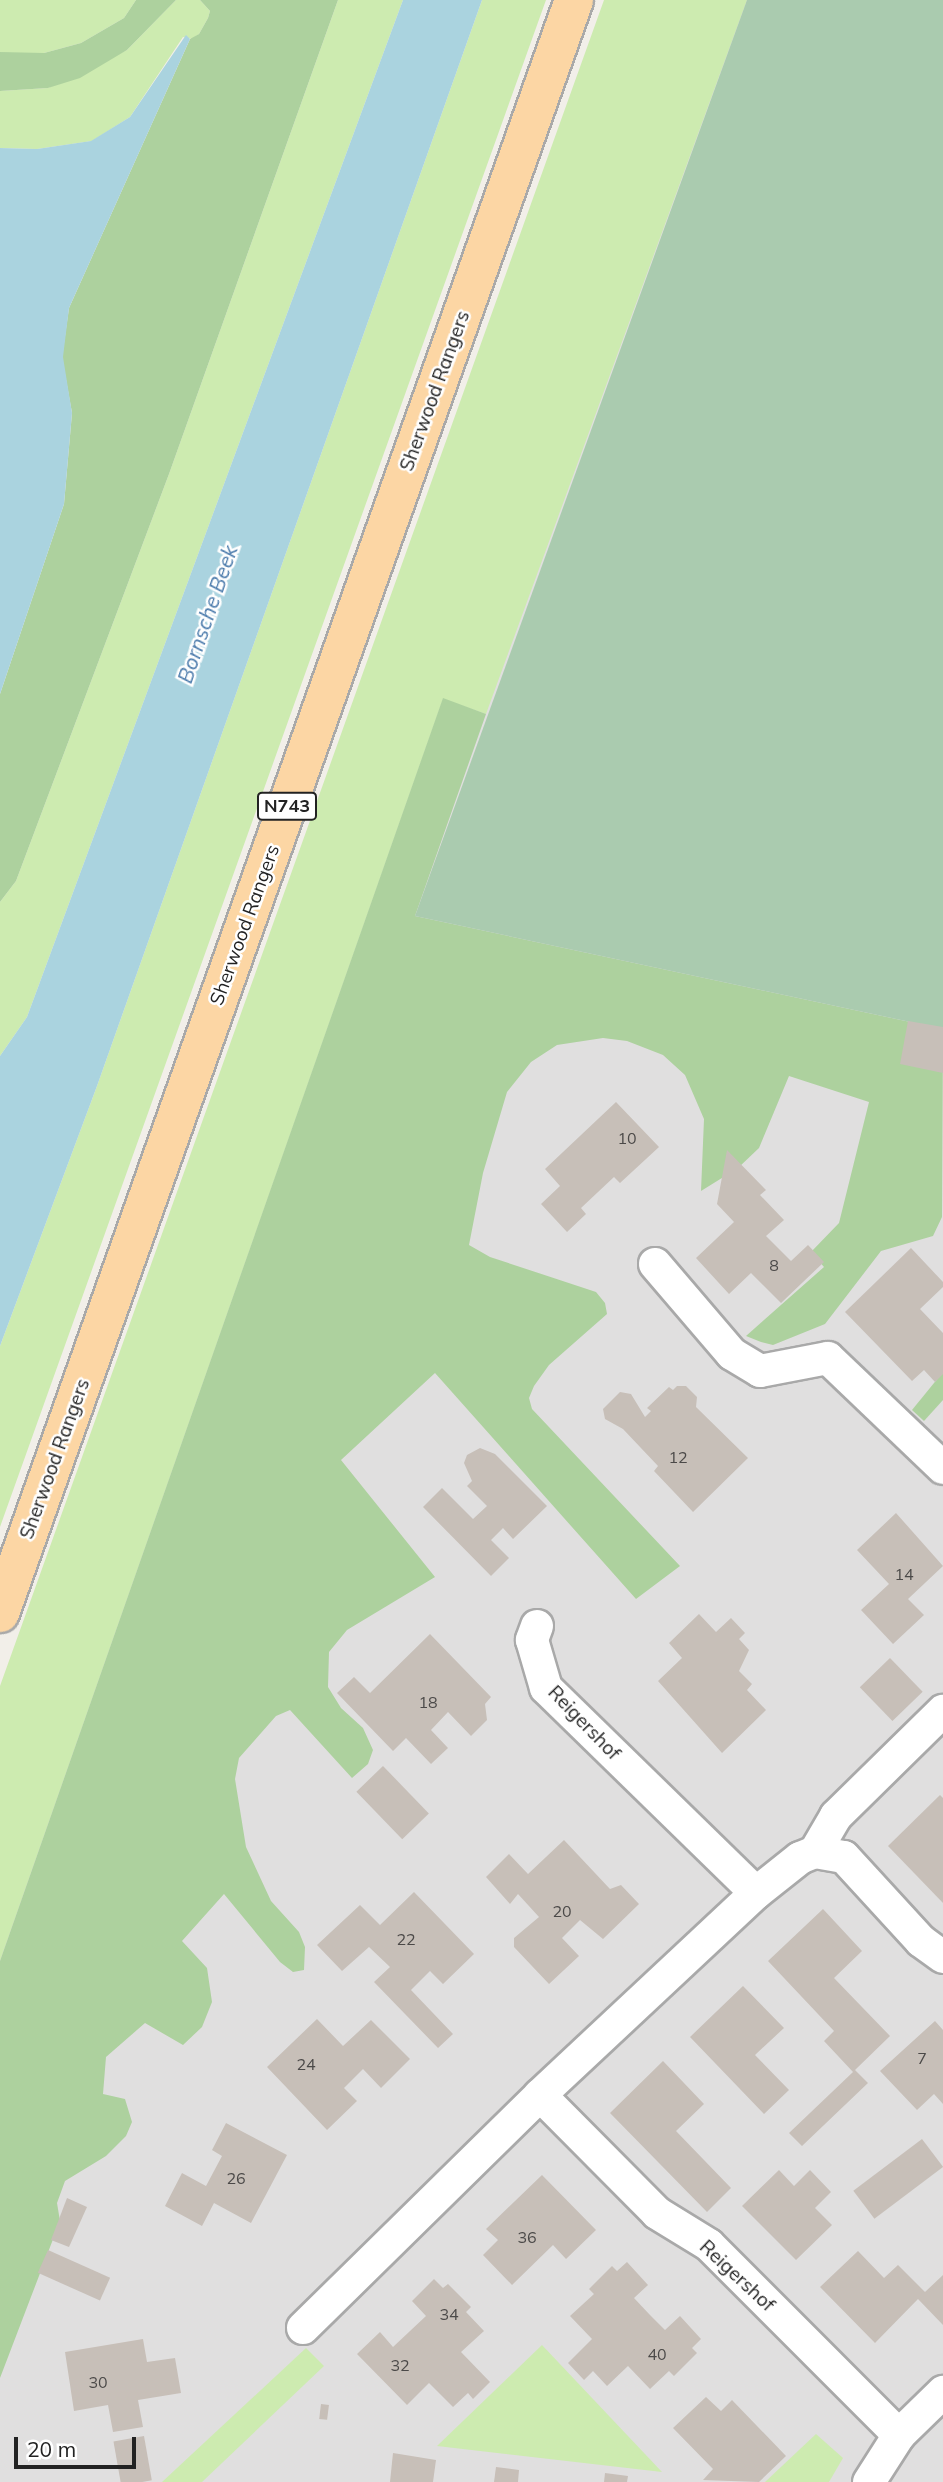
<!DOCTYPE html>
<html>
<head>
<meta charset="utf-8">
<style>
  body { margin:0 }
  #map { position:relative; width:943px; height:2482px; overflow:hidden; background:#f2efe9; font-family:Mulish,sans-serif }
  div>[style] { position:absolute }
  .residential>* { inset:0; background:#e0dfdf }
  .grass>* { inset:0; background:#cdebb0 }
  .forest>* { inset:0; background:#add19e }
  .cemetery>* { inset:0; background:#aacbaf }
  .water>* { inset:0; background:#aad3df }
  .building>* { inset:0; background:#c7bfb8; transform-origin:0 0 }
  .roads { filter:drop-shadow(2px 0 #a9a9a9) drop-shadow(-2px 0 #a9a9a9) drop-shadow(0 2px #a9a9a9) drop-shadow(0 -2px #a9a9a9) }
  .street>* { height:32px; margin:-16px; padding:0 16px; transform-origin:16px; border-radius:16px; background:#fff }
  .primary>* { height:38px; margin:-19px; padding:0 19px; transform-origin:19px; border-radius:19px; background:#fcd6a4 }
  span { translate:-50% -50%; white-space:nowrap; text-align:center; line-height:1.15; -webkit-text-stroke:5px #fff; paint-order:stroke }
  .number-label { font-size:16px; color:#4b4948 }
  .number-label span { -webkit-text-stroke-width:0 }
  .shield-label span { padding:2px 5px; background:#fff; border:2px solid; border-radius:5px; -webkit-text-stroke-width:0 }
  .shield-label { font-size:18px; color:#222; font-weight:700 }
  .street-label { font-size:19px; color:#222 }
  .water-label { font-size:21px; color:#4a7aab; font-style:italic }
  .scale { position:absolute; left:14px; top:2437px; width:122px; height:32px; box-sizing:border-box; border:4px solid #222; border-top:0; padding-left:9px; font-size:21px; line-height:24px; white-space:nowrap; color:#222; -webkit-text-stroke:5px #fff; paint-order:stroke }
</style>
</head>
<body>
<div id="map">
  <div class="residential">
    <div style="clip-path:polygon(633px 0,943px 0,943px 2482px,0 2482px,0 1762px)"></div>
  </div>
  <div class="grass">
    <div style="clip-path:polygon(0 0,136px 0,124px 18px,81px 43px,44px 53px,8px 54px,0 52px)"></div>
    <div style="clip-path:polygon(176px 0,200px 0,210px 11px,208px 18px,199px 34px,192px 39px,183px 37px,130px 117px,92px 141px,37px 149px,0 148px,0 91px,48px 88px,127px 50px)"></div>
    <div style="clip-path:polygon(338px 0,403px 0,27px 1017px,0 1056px,0 902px,16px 881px,169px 474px)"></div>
    <div style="clip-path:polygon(482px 0,546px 0,0 1527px,0 1346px,97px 1086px)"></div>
    <div style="clip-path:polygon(604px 0,747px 0,486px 714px,443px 699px,0 1961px,0 1686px)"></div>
    <div style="clip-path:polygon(542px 2345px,662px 2472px,437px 2446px)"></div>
    <div style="clip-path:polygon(306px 2348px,324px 2366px,202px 2482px,162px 2482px)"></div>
    <div style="clip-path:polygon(816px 2434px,843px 2458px,829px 2482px,765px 2482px)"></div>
  </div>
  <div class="forest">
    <div style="clip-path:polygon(136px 0,176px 0,127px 50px,80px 78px,48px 88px,0 91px,0 52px,44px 53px,81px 43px,124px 18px)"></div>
    <div style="clip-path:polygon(200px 0,338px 0,169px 474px,16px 881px,0 902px,0 694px,64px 504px,72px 413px,62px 357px,69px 308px,190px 39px,199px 34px,208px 18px,210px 11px)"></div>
    <div style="clip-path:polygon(443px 698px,486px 714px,415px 916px,943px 1029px,942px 1217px,933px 1236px,881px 1251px,825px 1324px,773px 1345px,761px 1342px,746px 1336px,824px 1267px,811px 1252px,839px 1223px,869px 1102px,789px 1076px,759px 1148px,738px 1168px,701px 1191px,704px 1119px,685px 1075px,663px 1055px,627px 1041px,603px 1038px,557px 1045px,531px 1062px,507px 1092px,483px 1173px,469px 1245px,490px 1257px,596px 1292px,605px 1303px,607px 1314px,549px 1365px,534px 1386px,529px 1398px,532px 1409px,680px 1566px,636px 1599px,435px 1373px,341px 1460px,435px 1577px,347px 1630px,329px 1652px,328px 1687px,341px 1708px,363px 1728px,373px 1750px,368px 1764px,352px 1778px,290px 1710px,276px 1716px,239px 1758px,235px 1779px,246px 1847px,271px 1901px,299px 1932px,305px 1947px,304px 1970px,293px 1972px,280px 1962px,224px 1894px,182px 1941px,207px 1968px,212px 2002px,202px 2027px,183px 2045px,145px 2023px,106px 2057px,103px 2094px,125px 2099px,132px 2122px,126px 2136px,106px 2156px,65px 2181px,57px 2203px,60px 2221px,0 2378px,0 1961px)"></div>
    <div style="clip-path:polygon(943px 1372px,943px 1400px,924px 1421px,912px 1410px)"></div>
  </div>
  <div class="cemetery">
    <div style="clip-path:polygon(747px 0,943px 0,943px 1029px,415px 916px)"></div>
  </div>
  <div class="water">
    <div style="clip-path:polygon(403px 0,482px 0,97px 1086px,0 1346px,0 1056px,27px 1017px)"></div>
    <div style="clip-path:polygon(186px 35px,190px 39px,69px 308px,63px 357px,72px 413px,64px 504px,0 694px,0 148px,37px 149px,91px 141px,130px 117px)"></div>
  </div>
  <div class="building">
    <div style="clip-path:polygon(908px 1021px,943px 1027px,943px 1073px,900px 1064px)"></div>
    <div style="clip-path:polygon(616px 1102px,659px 1147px,620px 1183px,614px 1177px,581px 1208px,586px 1214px,567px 1232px,541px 1204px,560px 1186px,545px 1169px)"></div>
    <div style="clip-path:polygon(727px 1150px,766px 1190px,760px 1195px,784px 1220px,766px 1236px,791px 1261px,808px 1245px,824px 1262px,781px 1303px,751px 1273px,729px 1294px,696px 1258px,734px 1222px,717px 1204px)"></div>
    <div style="clip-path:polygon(911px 1248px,943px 1282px,943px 1287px,920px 1309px,943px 1333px,943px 1374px,935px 1382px,924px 1370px,912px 1381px,845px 1312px)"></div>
    <div style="clip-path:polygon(677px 1386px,686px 1386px,697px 1397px,696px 1407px,748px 1458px,693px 1512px,654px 1471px,658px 1466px,623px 1429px,605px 1419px,603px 1409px,620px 1392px,631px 1394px,645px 1417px,651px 1411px,647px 1408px,669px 1387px,673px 1390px)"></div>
    <div style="clip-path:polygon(480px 1448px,495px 1454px,547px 1506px,513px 1539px,503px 1528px,491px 1540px,509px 1558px,491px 1576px,423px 1507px,442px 1488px,473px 1519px,487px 1506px,467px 1486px,472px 1481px,464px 1463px,467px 1455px)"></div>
    <div style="clip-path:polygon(896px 1513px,943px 1566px,908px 1599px,924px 1615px,893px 1644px,861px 1610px,889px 1584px,857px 1550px)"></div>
    <div style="clip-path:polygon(699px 1614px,716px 1632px,731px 1618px,745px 1633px,739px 1639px,749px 1650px,739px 1671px,752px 1684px,747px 1690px,766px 1710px,722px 1753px,658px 1681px,682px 1658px,669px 1643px)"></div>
    <div style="clip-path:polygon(430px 1634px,491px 1697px,485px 1704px,487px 1720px,471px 1736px,448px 1712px,431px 1730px,448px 1748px,431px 1764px,406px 1738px,393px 1751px,337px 1693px,354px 1677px,370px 1693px)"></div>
    <div style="left:890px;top:1658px;width:47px;height:42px;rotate:46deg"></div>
    <div style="left:383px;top:1766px;width:66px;height:37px;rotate:46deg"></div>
    <div style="clip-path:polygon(940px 1795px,943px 1798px,943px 1903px,888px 1846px)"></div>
    <div style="clip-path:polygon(564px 1840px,610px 1889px,621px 1885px,639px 1904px,603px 1939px,580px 1920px,562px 1938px,579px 1956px,549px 1984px,514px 1947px,514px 1938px,539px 1917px,518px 1894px,510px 1904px,486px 1877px,509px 1854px,528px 1874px)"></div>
    <div style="clip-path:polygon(414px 1892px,474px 1954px,443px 1984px,430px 1971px,411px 1990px,453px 2034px,438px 2048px,374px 1982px,390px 1967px,369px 1947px,342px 1971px,317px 1945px,360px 1905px,380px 1925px)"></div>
    <div style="clip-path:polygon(823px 1909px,862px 1951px,834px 1978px,890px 2036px,855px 2070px,868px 2083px,802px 2146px,789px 2133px,853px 2072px,824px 2041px,834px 2031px,768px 1961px)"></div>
    <div style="clip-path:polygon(743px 1986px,784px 2028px,755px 2055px,789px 2090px,764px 2114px,690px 2037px)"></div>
    <div style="clip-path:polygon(317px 2019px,343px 2046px,371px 2020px,410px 2059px,381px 2088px,363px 2069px,344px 2088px,357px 2101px,327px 2130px,267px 2067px)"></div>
    <div style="clip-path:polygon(935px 2021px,943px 2030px,943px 2104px,934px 2094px,917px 2110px,880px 2071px)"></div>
    <div style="clip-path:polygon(663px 2061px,704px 2104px,676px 2131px,731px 2188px,707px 2212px,610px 2113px)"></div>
    <div style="clip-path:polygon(226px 2123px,287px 2155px,251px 2223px,214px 2203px,202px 2226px,165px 2206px,182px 2173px,206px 2186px,222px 2156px,212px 2150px)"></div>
    <div style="left:922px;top:2139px;width:35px;height:86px;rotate:53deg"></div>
    <div style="clip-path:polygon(779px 2170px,794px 2186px,810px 2170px,831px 2192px,815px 2208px,832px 2225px,796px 2260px,742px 2206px)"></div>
    <div style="clip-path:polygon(542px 2175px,596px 2230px,566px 2259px,553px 2245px,512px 2285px,483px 2255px,498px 2240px,486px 2229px)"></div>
    <div style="clip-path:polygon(67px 2198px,87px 2207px,69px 2247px,51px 2240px)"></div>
    <div style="left:48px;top:2250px;width:68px;height:25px;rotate:24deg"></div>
    <div style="clip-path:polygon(858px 2251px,884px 2278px,898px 2265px,925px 2292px,943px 2275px,943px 2325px,918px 2299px,875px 2343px,820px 2287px)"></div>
    <div style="clip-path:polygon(627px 2262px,648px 2285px,634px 2298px,650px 2315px,665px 2330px,680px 2316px,701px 2339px,692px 2348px,697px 2353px,674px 2376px,669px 2371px,650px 2389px,628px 2366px,607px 2386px,593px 2371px,584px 2380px,568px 2363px,592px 2339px,570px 2316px,594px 2294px,589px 2289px,612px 2266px,617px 2271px)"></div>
    <div style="clip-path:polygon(434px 2279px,443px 2288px,448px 2284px,471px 2307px,466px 2312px,484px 2331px,461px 2352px,490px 2382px,473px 2399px,468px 2393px,453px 2407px,429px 2383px,407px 2405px,357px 2354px,380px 2332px,393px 2347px,410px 2331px,426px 2316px,412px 2301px)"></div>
    <div style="clip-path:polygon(143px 2339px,147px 2362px,175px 2358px,181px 2393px,138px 2400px,143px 2427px,113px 2432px,108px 2405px,74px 2411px,65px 2352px)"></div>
    <div style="clip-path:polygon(706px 2397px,721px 2411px,732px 2400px,786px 2456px,759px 2482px,703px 2480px,713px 2469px,673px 2428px)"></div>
    <div style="left:321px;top:2404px;width:8px;height:15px;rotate:7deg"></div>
    <div style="left:144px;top:2436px;width:45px;height:31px;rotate:80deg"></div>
    <div style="clip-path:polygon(393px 2453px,436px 2460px,433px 2482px,390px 2482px)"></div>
    <div style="clip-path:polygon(496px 2467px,519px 2470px,518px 2482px,494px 2482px)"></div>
    <div style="clip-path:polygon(605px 2473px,628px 2476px,627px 2482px,604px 2482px)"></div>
  </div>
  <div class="roads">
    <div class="street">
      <div style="left:655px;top:1264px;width:118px;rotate:49.5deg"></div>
      <div style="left:732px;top:1354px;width:33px;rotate:31deg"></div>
      <div style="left:760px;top:1371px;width:69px;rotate:-10.8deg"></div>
      <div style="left:828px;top:1358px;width:159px;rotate:43.7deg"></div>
      <div style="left:537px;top:1626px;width:15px;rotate:110deg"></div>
      <div style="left:532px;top:1640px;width:50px;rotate:73.7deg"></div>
      <div style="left:546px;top:1688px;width:293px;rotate:44.3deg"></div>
      <div style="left:815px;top:1852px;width:42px;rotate:-59.7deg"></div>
      <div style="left:836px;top:1816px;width:150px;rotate:-44.5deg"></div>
      <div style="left:540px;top:2095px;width:166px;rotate:45.2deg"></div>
      <div style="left:657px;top:2213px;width:61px;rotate:31.6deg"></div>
      <div style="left:709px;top:2245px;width:269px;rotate:45deg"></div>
      <div style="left:303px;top:2328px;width:332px;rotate:-44.5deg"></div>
      <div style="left:540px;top:2095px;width:296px;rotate:-43.1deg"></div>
      <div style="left:756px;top:1893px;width:56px;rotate:-38.5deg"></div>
      <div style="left:800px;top:1858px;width:16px;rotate:-22deg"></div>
      <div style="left:815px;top:1852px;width:29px;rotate:10deg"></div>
      <div style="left:844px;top:1857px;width:114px;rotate:47.5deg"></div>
      <div style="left:921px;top:1941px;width:27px;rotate:36deg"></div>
      <div style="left:869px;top:2482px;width:56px;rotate:-57.4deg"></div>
      <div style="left:899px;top:2435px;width:62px;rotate:-44.3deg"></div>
    </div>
    <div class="primary">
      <div style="left:0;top:1613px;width:1712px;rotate:-70.41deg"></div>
    </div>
  </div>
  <div class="number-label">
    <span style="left:627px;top:1138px">10</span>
    <span style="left:774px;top:1265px">8</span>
    <span style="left:678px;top:1457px">12</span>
    <span style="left:904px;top:1574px">14</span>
    <span style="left:428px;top:1702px">18</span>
    <span style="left:562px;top:1911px">20</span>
    <span style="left:406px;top:1939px">22</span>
    <span style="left:922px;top:2058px">7</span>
    <span style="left:306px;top:2064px">24</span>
    <span style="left:236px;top:2178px">26</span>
    <span style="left:527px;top:2237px">36</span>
    <span style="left:449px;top:2314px">34</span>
    <span style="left:657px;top:2354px">40</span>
    <span style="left:400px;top:2365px">32</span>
    <span style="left:98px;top:2382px">30</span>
  </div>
  <div class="shield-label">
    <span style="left:287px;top:806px">N743</span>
  </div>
  <div class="street-label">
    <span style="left:435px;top:391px;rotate:-70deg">Sherwood Rangers</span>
    <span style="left:245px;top:925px;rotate:-70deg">Sherwood Rangers</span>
    <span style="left:55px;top:1459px;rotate:-70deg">Sherwood Rangers</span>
    <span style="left:584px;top:1723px;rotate:46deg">Reigershof</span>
    <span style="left:737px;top:2276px;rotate:43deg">Reigershof</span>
  </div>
  <div class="water-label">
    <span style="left:207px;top:614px;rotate:-71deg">Bornsche Beek</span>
  </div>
  <div class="scale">20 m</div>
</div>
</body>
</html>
